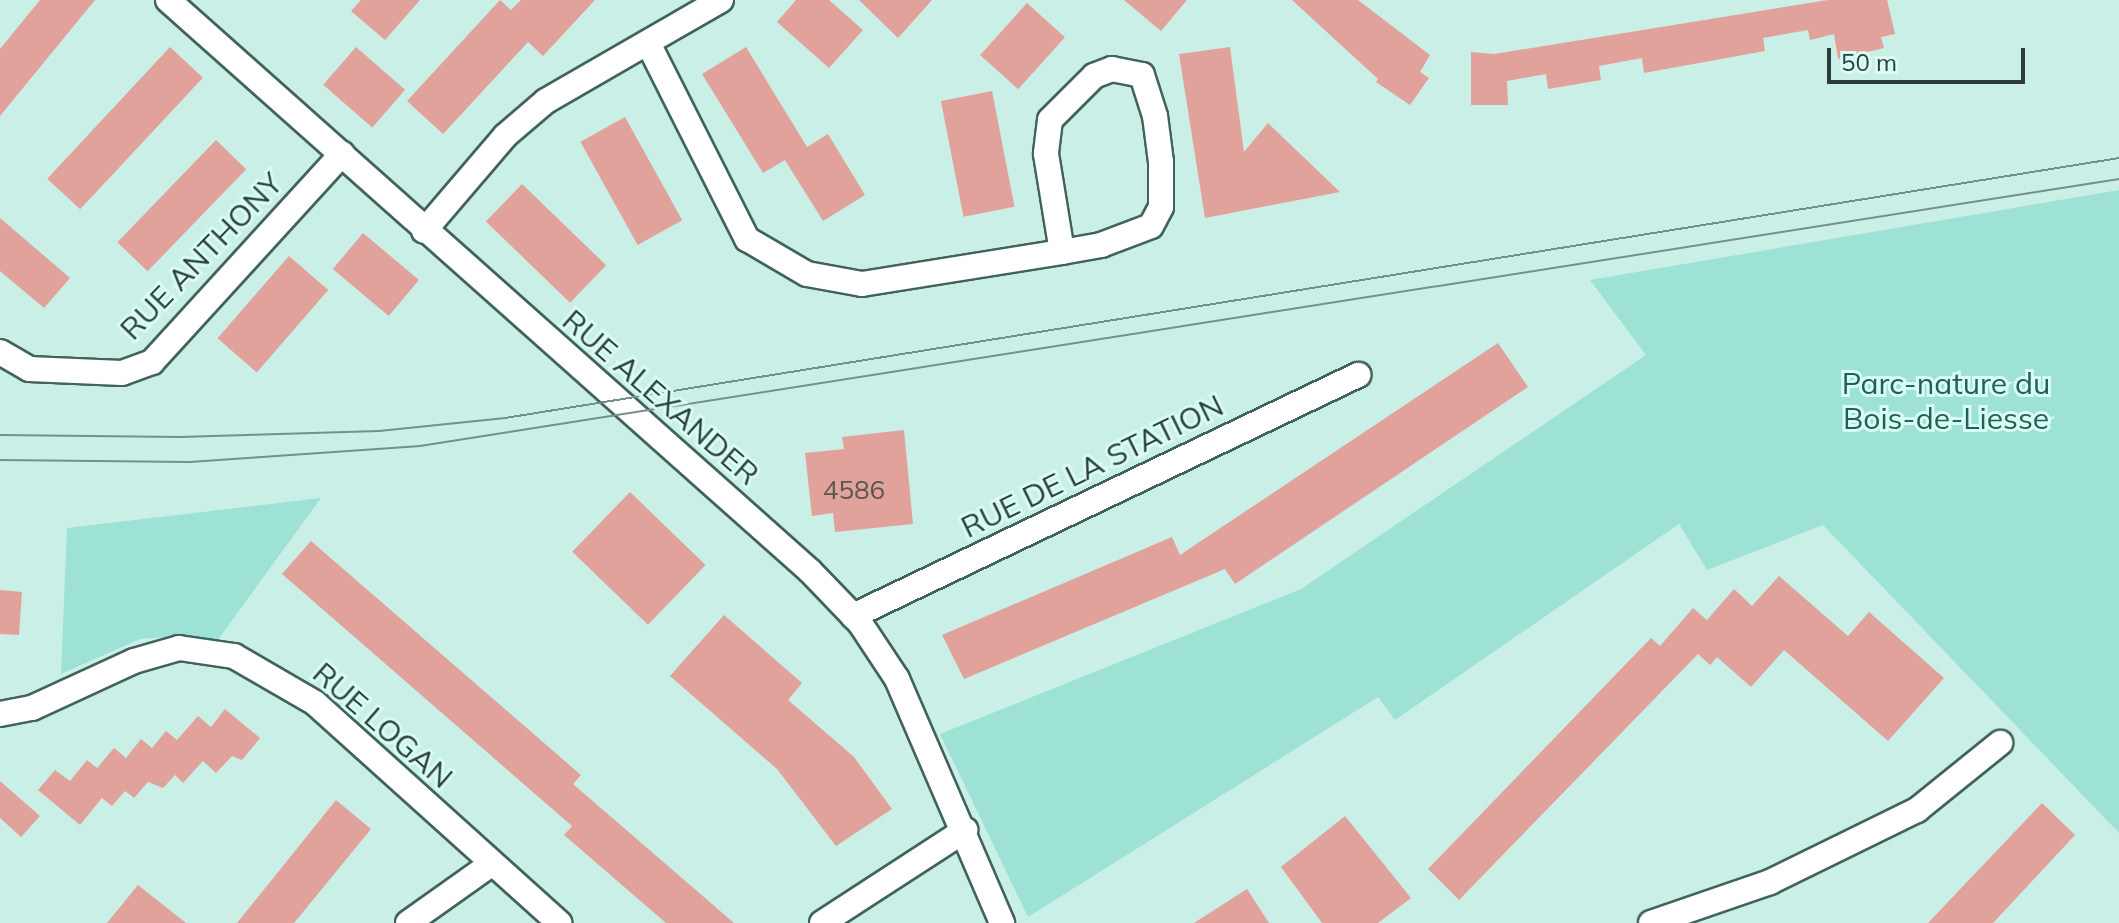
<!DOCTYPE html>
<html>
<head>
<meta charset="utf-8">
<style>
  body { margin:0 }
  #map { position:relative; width:2119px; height:923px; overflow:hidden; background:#caefe7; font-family:Mulish,sans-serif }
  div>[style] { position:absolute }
  .green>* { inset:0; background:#9ee2d5 }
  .building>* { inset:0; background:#e0a29b; transform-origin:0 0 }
  .roads { filter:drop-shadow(2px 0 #42635d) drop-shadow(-2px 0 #42635d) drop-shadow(0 2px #42635d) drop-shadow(0 -2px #42635d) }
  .minor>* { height:24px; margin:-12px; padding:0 12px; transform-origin:12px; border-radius:12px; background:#fff }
  .tram>* { height:2px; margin:-1px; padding:0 1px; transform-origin:1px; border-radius:1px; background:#768f8a }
  span { translate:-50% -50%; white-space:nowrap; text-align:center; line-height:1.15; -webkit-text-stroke:6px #d7fcf4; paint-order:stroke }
  .number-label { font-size:26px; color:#5a5652 }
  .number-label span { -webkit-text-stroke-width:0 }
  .street-label { font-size:30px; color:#2e3d3a }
  .park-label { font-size:30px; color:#245f56 }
  .scale { position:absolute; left:1827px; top:48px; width:198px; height:36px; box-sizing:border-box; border:4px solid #2e3d3a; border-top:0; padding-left:10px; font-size:24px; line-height:28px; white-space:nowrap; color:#2e3d3a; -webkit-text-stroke:6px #d7fcf4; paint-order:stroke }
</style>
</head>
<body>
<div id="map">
  <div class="green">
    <div style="clip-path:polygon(2119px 190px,2119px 833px,1823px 525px,1707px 570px,1679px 524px,1395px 720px,1378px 697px,1028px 917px,940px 734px,1301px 589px,1646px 355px,1590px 280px)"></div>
    <div style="clip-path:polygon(321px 498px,214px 645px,176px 636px,140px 639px,61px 674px,67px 528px)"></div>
  </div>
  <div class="building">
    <div style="clip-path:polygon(40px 0,95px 0,0 116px,0 49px)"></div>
    <div style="clip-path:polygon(361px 0,420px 0,385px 40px,351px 11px)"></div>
    <div style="clip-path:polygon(500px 0,511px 10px,521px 0,595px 0,543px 56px,528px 42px,443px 134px,407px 101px)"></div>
    <div style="clip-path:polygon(796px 0,829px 0,863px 30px,829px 68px,777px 22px)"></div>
    <div style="clip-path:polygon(859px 0,932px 0,898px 38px)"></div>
    <div style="clip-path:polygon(1124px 0,1187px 0,1161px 31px)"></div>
    <div style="clip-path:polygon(1292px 0,1358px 0,1430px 55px,1420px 72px,1429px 78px,1410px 105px,1376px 82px,1378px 79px)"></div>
    <div style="clip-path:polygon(1828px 0,1887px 0,1895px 34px,1881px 37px,1884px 48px,1838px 59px,1834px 34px,1810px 40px,1808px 30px,1763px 38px,1765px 51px,1644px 73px,1642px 58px,1599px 66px,1601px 80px,1548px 89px,1546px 74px,1507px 81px,1508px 105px,1471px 105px,1471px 52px,1494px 54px)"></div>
    <div style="left:1027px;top:3px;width:51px;height:70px;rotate:42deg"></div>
    <div style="left:170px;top:47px;width:45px;height:180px;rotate:43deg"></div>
    <div style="left:356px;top:47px;width:65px;height:50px;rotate:41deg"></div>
    <div style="clip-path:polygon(746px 47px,807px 147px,828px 134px,865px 195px,823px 221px,785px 160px,763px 173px,702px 74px)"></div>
    <div style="clip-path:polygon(1230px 47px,1244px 152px,1268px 123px,1340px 192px,1205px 218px,1179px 54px)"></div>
    <div style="left:992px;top:91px;width:118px;height:52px;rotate:79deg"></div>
    <div style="left:625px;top:117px;width:118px;height:51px;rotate:61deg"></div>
    <div style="left:216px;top:140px;width:42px;height:142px;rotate:44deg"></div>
    <div style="left:522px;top:184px;width:117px;height:52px;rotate:44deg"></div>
    <div style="clip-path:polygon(0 218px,70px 278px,44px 308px,0 271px)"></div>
    <div style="left:363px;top:233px;width:73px;height:47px;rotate:40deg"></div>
    <div style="left:289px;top:256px;width:52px;height:109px;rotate:41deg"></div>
    <div style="clip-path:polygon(1498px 343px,1528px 387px,1235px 584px,1225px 569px,964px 679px,942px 635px,1172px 537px,1180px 555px)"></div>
    <div style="clip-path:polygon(904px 430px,913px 524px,835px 532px,833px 513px,812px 516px,805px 453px,844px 449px,842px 437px)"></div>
    <div style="left:630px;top:492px;width:105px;height:83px;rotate:44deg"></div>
    <div style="clip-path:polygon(311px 541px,581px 775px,573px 784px,734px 923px,666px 923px,564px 835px,572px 826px,282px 574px)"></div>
    <div style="clip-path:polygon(1779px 576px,1848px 636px,1869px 612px,1944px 678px,1888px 741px,1784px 650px,1751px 687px,1717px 657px,1710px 665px,1698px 654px,1459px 900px,1428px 869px,1651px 638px,1660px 646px,1693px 608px,1707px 620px,1734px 589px,1752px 606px)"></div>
    <div style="clip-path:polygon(0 590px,22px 592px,19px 635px,0 634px)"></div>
    <div style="clip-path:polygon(724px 615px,802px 683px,788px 700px,854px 757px,892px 809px,836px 846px,777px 769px,670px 676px)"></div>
    <div style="clip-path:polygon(225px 709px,260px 738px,242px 760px,232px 756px,216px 773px,203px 761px,183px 783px,175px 775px,163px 788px,148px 782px,134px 798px,125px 791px,112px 806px,102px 798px,80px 825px,38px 790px,55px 770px,70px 781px,87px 760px,97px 768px,114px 748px,126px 758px,141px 739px,152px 748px,166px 731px,177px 740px,198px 716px,211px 727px)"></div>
    <div style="clip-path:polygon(0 781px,40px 816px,21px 837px,0 818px)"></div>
    <div style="clip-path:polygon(336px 800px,371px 829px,294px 923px,237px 923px)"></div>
    <div style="clip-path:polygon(2042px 803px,2075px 835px,1993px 923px,1928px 923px)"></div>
    <div style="clip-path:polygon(1345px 816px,1411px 898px,1378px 923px,1322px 923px,1281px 867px)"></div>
    <div style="clip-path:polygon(138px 885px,186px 923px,107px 923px)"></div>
    <div style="clip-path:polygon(1247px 889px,1269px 923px,1194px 923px)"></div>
  </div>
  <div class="roads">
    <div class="minor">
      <div style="left:168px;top:0;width:859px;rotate:41.65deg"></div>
      <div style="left:810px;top:571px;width:72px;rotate:46.1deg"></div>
      <div style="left:860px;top:623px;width:67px;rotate:56.5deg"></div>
      <div style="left:897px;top:679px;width:266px;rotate:66.7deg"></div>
      <div style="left:648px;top:43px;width:220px;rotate:63.2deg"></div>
      <div style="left:747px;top:239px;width:69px;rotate:30.3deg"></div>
      <div style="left:807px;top:274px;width:56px;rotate:10.3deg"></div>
      <div style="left:862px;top:284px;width:203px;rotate:-9.1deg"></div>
      <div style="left:1062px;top:252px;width:40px;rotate:-10deg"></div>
      <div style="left:1101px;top:245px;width:53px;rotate:-20.8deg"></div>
      <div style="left:1151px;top:226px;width:21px;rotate:-62deg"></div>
      <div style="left:1161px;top:207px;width:45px;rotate:-90deg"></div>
      <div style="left:1161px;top:162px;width:46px;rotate:-97.4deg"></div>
      <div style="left:1155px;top:116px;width:43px;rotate:-107.6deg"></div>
      <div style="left:1142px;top:75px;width:31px;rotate:-169deg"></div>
      <div style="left:1112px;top:69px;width:19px;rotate:159deg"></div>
      <div style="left:1094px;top:76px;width:62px;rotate:135deg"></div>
      <div style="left:1050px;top:120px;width:34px;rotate:97deg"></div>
      <div style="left:1046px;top:154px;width:99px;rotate:80.7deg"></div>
      <div style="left:424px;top:231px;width:125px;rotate:-49.5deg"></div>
      <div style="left:505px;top:136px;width:54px;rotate:-40.5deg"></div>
      <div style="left:546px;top:101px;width:202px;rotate:-30deg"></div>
      <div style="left:0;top:352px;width:34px;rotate:30deg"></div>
      <div style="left:29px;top:369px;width:93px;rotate:2.5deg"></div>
      <div style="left:122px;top:373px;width:32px;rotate:-20deg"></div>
      <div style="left:152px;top:362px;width:282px;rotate:-47.6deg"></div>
      <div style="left:853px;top:616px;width:560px;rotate:-25.51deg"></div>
      <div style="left:0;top:714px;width:33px;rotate:-11deg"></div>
      <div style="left:32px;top:708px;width:112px;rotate:-24.7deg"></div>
      <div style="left:134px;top:661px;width:47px;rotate:-16.1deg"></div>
      <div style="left:179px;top:648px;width:56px;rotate:8.3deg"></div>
      <div style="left:234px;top:656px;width:94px;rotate:30.1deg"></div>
      <div style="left:315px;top:703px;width:329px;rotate:42deg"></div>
      <div style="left:408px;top:923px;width:102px;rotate:-35.4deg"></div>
      <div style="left:822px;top:923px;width:171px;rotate:-33deg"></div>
      <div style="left:1651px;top:923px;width:126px;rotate:-19deg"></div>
      <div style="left:1770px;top:882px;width:164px;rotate:-26.1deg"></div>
      <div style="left:1917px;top:810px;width:107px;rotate:-38.9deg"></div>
    </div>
  </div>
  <div class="tram">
    <div style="left:0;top:435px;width:180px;rotate:0.6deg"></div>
    <div style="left:180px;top:437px;width:199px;rotate:-1.7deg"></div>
    <div style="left:379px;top:431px;width:127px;rotate:-5.9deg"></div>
    <div style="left:505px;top:418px;width:1635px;rotate:-9.15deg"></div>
    <div style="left:0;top:460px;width:190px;rotate:0.6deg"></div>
    <div style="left:190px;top:462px;width:231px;rotate:-4deg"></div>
    <div style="left:420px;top:446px;width:1720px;rotate:-8.93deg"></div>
  </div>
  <div class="number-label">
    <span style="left:854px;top:490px">4586</span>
  </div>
  <div class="street-label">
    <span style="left:201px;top:256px;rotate:-46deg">RUE ANTHONY</span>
    <span style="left:661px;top:397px;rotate:41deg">RUE ALEXANDER</span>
    <span style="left:1092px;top:466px;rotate:-26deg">RUE DE LA STATION</span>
    <span style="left:383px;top:725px;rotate:41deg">RUE LOGAN</span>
  </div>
  <div class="park-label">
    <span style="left:1946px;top:400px">Parc-nature du<br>Bois-de-Liesse</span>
  </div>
  <div class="scale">50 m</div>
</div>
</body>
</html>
